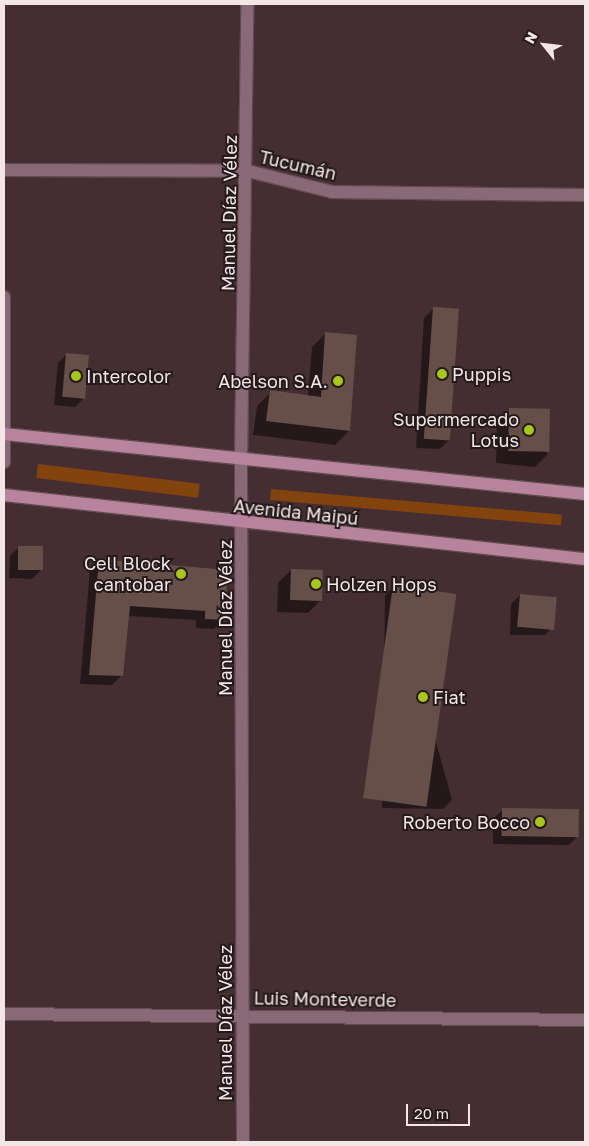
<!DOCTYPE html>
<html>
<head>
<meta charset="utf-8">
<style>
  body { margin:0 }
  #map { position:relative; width:589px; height:1146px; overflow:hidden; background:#452e32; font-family:"Golos Text",sans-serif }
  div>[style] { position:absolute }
  .green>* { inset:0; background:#82430f; transform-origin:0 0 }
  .shadow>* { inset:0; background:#0007 }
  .building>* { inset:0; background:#664e49; transform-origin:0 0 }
  .roads { filter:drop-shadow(1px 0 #614b4f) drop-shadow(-1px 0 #614b4f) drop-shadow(0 1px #614b4f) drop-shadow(0 -1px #614b4f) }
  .street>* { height:12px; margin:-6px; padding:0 6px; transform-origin:6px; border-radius:6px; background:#896878 }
  .secondary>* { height:12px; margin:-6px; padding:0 6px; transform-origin:6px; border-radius:6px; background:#b7839d }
  .dots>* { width:14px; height:14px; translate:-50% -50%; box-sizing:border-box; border:2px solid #241a1b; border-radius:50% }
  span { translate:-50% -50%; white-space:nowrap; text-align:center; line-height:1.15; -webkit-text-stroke:4px #241a1b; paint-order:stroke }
  .street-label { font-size:18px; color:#f4e5e7 }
  .poi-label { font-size:18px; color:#f4e5e7 }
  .left { translate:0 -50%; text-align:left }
  .right { translate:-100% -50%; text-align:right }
  .frame { position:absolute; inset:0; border:5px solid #f4e5e7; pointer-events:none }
  .north { position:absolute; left:519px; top:20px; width:50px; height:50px; -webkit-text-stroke:4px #241a1b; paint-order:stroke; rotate:299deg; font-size:14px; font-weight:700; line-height:20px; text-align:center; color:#f4e5e7 }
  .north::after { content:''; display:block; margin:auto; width:18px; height:22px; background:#f4e5e7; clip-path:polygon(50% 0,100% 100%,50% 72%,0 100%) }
  .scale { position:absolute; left:406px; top:1104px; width:64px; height:22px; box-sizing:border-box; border:2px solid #f4e5e7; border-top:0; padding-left:6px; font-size:15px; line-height:18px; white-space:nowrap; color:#f4e5e7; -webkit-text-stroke:4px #241a1b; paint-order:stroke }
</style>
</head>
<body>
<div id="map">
  <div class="green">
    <div style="left:38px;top:464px;width:163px;height:14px;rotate:7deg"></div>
    <div style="left:271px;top:489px;width:292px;height:11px;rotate:5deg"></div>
  </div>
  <div class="shadow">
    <div style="clip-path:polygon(433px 309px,449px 440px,440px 449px,416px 448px,424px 318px)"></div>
    <div style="clip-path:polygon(326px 333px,349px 431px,335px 445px,253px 435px,257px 406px,271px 392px,308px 397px,312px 347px)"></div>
    <div style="clip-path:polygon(67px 354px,84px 398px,75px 407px,54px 405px,58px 363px)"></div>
    <div style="clip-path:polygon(510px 409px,548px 454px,535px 467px,496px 463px,497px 422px)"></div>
    <div style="clip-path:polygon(19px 547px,41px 570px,32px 579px,9px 578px,10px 556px)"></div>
    <div style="clip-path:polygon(99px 560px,224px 620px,214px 629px,196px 628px,196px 620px,128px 616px,122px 675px,112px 685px,80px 684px,90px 570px)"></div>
    <div style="clip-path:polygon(291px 570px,321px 600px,308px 613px,277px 612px,278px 583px)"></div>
    <div style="clip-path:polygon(393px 587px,452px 800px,443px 809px,382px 808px,385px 596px)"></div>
    <div style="clip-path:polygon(520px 595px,554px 626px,545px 635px,510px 635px,511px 604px)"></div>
    <div style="clip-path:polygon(502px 810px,578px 836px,569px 845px,493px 844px,493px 819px)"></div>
  </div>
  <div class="building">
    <div style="left:433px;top:307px;width:26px;height:132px;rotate:4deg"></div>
    <div style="clip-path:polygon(325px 332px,357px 335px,350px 431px,266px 421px,270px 390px,321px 397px)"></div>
    <div style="left:66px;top:353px;width:23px;height:44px;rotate:5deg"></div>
    <div style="left:509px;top:408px;width:41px;height:43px;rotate:1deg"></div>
    <div style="left:18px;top:546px;width:25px;height:24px"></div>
    <div style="clip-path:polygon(99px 559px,216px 569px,227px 583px,225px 620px,205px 619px,205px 611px,130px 606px,123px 676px,89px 675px)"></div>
    <div style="left:291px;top:569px;width:32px;height:31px;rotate:2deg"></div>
    <div style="left:393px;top:585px;width:64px;height:215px;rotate:8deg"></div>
    <div style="left:520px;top:594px;width:37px;height:33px;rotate:5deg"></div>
    <div style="left:502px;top:808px;width:77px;height:28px;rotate:1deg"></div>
  </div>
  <div class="roads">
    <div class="street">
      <div style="left:4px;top:170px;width:244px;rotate:0.2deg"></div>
      <div style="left:248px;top:171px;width:87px;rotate:14deg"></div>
      <div style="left:332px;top:192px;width:253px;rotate:0.7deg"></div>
      <div style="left:4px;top:297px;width:165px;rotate:90deg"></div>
      <div style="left:4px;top:1014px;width:581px;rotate:0.59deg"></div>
      <div style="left:243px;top:1142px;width:682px;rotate:-90.17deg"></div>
      <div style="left:241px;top:460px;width:456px;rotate:-89.2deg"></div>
    </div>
    <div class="secondary">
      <div style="left:4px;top:434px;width:584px;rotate:5.9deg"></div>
      <div style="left:4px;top:495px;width:585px;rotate:6.29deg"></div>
    </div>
  </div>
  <div class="dots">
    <div style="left:442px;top:374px;background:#a9c71b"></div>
    <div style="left:76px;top:376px;background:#a9c71b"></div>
    <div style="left:338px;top:381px;background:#a9c71b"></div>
    <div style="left:529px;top:430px;background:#a9c71b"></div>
    <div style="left:181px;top:574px;background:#a9c71b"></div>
    <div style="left:316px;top:584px;background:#a9c71b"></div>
    <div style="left:423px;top:697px;background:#a9c71b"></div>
    <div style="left:540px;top:822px;background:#a9c71b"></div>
  </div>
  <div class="street-label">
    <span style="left:298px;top:165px;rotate:13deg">Tucumán</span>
    <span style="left:229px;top:213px;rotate:-89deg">Manuel Díaz Vélez</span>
    <span style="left:296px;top:512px;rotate:6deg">Avenida Maipú</span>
    <span style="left:225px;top:618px;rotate:-90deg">Manuel Díaz Vélez</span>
    <span style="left:325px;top:999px;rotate:1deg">Luis Monteverde</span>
    <span style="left:225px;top:1023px;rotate:-90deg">Manuel Díaz Vélez</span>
  </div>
  <div class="poi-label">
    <span class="left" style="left:452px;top:374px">Puppis</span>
    <span class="left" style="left:86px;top:376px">Intercolor</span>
    <span class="right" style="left:328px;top:381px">Abelson S.A.</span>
    <span class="right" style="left:519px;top:430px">Supermercado<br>Lotus</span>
    <span class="right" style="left:171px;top:574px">Cell Block<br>cantobar</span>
    <span class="left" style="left:326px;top:584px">Holzen Hops</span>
    <span class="left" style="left:433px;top:697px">Fiat</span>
    <span class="right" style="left:530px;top:822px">Roberto Bocco</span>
  </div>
  <div class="frame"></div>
  <div class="north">N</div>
  <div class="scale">20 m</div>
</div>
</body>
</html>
